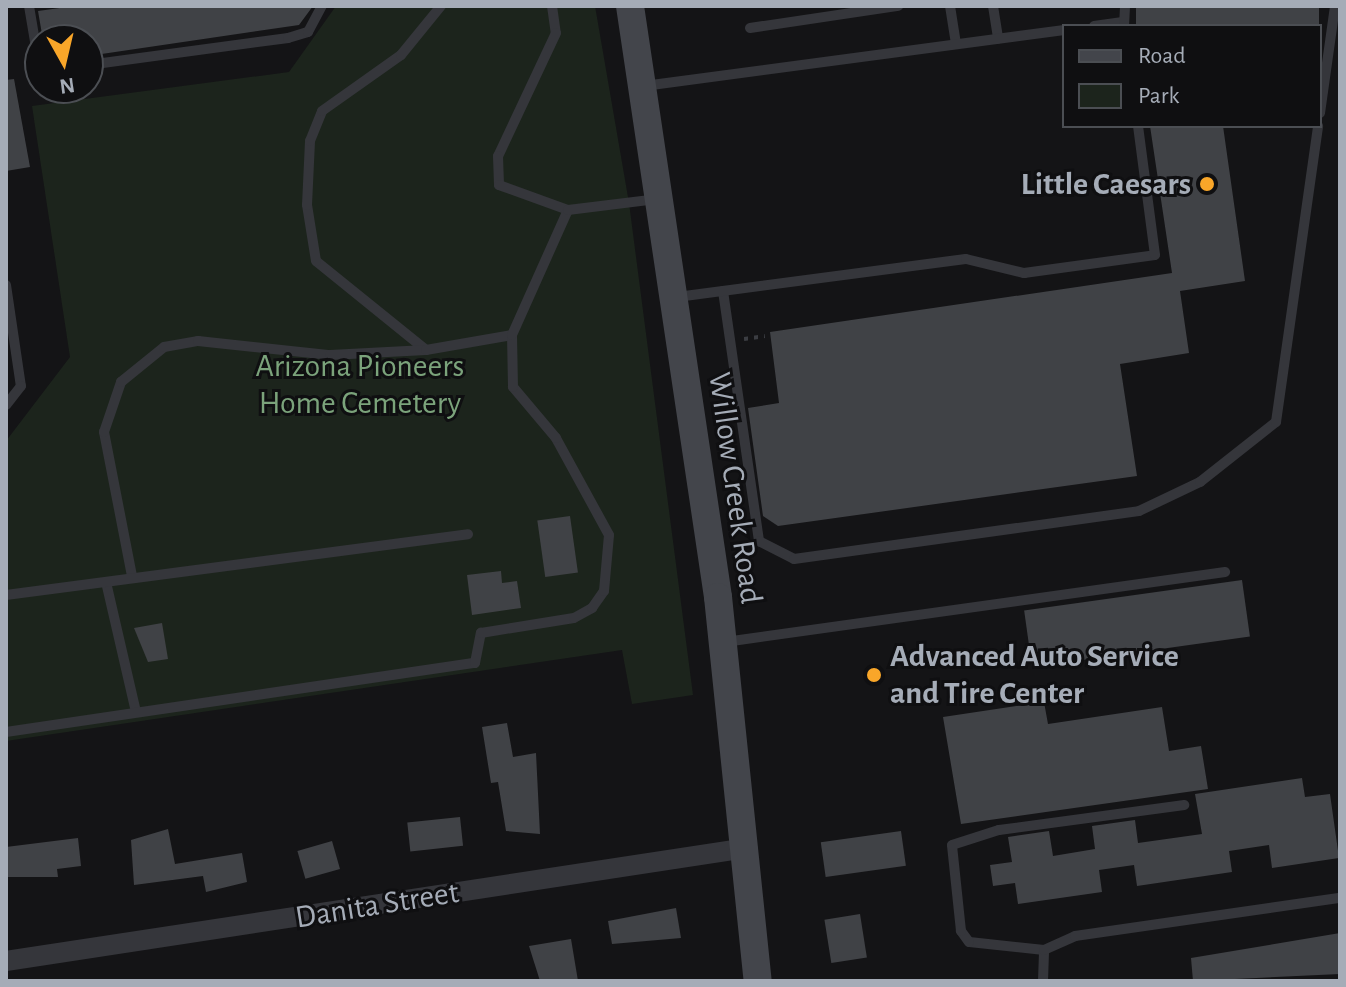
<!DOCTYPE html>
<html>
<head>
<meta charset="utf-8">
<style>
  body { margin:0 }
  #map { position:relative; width:1346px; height:987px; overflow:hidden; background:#141416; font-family:"Alegreya Sans",sans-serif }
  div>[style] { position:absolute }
  .green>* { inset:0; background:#1c241c }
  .building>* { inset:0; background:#404246; transform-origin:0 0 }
  .path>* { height:4px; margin-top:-2px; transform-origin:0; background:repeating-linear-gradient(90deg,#3b3d42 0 4px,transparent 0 10px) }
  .service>* { height:10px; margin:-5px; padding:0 5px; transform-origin:5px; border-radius:5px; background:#35363b }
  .minor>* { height:20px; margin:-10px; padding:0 10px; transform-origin:10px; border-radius:10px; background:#35363b }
  .secondary>* { height:28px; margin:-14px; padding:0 14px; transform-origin:14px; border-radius:14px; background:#43454b }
  .dots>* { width:22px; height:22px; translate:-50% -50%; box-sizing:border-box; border:4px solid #0f0f11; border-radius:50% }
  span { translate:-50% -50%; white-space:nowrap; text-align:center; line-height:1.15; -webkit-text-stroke:6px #0f0f11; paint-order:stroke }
  .poi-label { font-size:32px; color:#a5acb7; font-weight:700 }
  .right { translate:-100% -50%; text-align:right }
  .left { translate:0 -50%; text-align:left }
  .park-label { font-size:32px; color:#7ba37b }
  .street-label { font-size:32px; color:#a5acb7 }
  .frame { position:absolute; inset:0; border:8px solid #a5acb7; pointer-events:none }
  .legend { position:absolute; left:1062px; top:24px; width:260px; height:104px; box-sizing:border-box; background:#0f0f11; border:2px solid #4b4e53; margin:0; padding:10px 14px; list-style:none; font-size:24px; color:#a5acb7 }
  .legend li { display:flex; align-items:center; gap:16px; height:40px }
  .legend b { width:40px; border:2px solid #4b4e53 }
  .north { position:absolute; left:24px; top:24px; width:80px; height:80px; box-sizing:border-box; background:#0f0f11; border:2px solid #4b4e53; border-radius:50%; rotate:172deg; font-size:22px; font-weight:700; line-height:32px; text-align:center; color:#a5acb7 }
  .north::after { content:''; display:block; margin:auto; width:28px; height:36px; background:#f9a629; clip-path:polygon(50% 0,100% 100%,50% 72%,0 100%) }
</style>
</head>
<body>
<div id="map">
  <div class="green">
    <div style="clip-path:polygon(336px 6px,595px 6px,629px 203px,693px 695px,632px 704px,622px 650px,6px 741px,6px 441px,70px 357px,32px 106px,289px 72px)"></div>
  </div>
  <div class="building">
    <div style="clip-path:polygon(74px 6px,313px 6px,299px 25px,88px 56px,88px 40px,43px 40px,38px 11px)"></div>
    <div style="left:1136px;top:6px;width:183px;height:20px"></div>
    <div style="clip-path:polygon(14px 79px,30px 167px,6px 171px,6px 80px)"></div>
    <div style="clip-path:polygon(1150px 126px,1223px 126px,1245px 281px,1180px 291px,1189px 353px,1120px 364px,1137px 476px,778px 526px,763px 516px,748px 408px,779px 403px,770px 332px,1172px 273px)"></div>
    <div style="left:570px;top:516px;width:57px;height:33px;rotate:82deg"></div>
    <div style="clip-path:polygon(501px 571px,502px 583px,517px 581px,521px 608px,472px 615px,467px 575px)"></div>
    <div style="left:1242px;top:580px;width:57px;height:220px;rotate:82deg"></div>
    <div style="clip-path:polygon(162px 623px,168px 659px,148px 662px,134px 628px)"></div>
    <div style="clip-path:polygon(1044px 702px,1048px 724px,1162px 707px,1169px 751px,1201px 746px,1208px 789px,961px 824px,943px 717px)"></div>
    <div style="clip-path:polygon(507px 723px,513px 757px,536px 753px,540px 834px,506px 831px,498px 782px,491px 783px,482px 727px)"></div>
    <div style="clip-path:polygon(1302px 778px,1305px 797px,1330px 794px,1339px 858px,1272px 868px,1269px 845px,1229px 851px,1232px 872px,1137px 886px,1134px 865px,1099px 870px,1102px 892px,1018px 904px,1015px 883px,993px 886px,990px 865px,1012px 862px,1008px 837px,1049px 831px,1053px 856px,1095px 849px,1092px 826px,1135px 820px,1138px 843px,1202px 834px,1195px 794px)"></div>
    <div style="left:460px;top:817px;width:29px;height:53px;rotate:84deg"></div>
    <div style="clip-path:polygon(168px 829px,175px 864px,242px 853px,247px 882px,206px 892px,203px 876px,134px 885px,131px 840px)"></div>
    <div style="left:901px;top:831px;width:35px;height:81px;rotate:82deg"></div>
    <div style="clip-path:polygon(78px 838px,81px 866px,57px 869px,58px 877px,6px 877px,6px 847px)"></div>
    <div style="left:332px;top:841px;width:29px;height:36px;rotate:74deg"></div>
    <div style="clip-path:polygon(676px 908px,681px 938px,612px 944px,608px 921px)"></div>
    <div style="left:860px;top:914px;width:44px;height:36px;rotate:81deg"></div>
    <div style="clip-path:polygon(1340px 933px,1340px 974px,1193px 981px,1191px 958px)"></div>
    <div style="clip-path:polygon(571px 939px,578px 981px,540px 981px,529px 946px)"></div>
  </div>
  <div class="path">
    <div style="left:744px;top:339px;width:21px;rotate:-8deg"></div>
  </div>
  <div class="service">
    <div style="left:29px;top:6px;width:66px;rotate:80.4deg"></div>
    <div style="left:552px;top:6px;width:27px;rotate:82deg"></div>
    <div style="left:556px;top:33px;width:136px;rotate:115.2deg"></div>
    <div style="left:498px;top:156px;width:29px;rotate:88deg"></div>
    <div style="left:499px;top:185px;width:73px;rotate:19.9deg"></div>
    <div style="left:950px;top:6px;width:38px;rotate:81deg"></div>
    <div style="left:993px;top:6px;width:33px;rotate:81deg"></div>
    <div style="left:1094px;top:26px;width:29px;rotate:-8deg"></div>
    <div style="left:1124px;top:26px;width:20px;rotate:-87deg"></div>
    <div style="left:750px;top:28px;width:150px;rotate:-8.5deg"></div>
    <div style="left:88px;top:65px;width:202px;rotate:-7.7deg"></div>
    <div style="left:288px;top:38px;width:21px;rotate:-17deg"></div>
    <div style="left:308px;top:32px;width:30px;rotate:-62deg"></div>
    <div style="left:644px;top:86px;width:424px;rotate:-7.6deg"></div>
    <div style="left:1320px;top:113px;width:108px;rotate:-82deg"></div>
    <div style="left:6px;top:285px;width:102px;rotate:81.6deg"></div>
    <div style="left:21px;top:386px;width:24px;rotate:128deg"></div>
    <div style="left:723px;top:291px;width:253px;rotate:81.8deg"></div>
    <div style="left:759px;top:541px;width:39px;rotate:27deg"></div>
    <div style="left:794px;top:559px;width:348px;rotate:-7.9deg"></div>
    <div style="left:1139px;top:511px;width:68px;rotate:-25.4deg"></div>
    <div style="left:1200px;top:482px;width:97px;rotate:-38.3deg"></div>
    <div style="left:1276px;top:422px;width:299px;rotate:-81.9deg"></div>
    <div style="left:677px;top:297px;width:291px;rotate:-7.5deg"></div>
    <div style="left:966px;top:259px;width:60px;rotate:13.6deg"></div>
    <div style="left:1024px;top:273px;width:132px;rotate:-7.8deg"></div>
    <div style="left:1155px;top:255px;width:130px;rotate:-97.5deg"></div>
    <div style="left:426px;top:350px;width:141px;rotate:-141deg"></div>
    <div style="left:316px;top:261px;width:57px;rotate:-99.1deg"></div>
    <div style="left:307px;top:205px;width:64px;rotate:-87.3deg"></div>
    <div style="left:310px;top:141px;width:32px;rotate:-68deg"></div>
    <div style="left:322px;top:111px;width:97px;rotate:-35.3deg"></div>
    <div style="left:401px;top:55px;width:63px;rotate:-50.8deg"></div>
    <div style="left:132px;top:576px;width:147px;rotate:-101deg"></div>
    <div style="left:104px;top:432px;width:53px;rotate:-71.2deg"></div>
    <div style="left:121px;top:382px;width:55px;rotate:-39.1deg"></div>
    <div style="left:164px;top:347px;width:35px;rotate:-10deg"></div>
    <div style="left:198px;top:341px;width:133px;rotate:6.1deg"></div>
    <div style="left:330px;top:355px;width:96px;rotate:-3deg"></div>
    <div style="left:426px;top:350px;width:87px;rotate:-9.9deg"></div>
    <div style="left:106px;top:582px;width:133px;rotate:77deg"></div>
    <div style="left:6px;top:595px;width:466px;rotate:-7.5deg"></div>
    <div style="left:725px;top:642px;width:505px;rotate:-7.97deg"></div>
    <div style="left:6px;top:732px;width:474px;rotate:-8.4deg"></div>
    <div style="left:475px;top:663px;width:31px;rotate:-79deg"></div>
    <div style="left:481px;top:633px;width:94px;rotate:-9.2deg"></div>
    <div style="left:574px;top:618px;width:21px;rotate:-29deg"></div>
    <div style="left:592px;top:608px;width:21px;rotate:-55deg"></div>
    <div style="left:604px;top:591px;width:56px;rotate:-84.9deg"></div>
    <div style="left:609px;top:535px;width:111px;rotate:-118.7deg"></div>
    <div style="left:556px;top:438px;width:67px;rotate:-130.1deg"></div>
    <div style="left:513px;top:387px;width:52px;rotate:-91.1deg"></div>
    <div style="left:512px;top:335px;width:137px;rotate:-65.9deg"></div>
    <div style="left:568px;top:210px;width:91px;rotate:-7deg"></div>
    <div style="left:1044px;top:950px;width:75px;rotate:-173.9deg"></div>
    <div style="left:969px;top:942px;width:14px;rotate:-126deg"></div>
    <div style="left:961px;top:931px;width:86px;rotate:-96deg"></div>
    <div style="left:952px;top:845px;width:49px;rotate:-17.7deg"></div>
    <div style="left:999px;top:830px;width:187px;rotate:-7.7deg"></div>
    <div style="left:1043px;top:981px;width:31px;rotate:-88deg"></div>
    <div style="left:1044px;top:950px;width:34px;rotate:-24deg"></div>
    <div style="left:1075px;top:936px;width:268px;rotate:-8.2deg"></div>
  </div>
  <div class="minor">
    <div style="left:6px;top:961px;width:750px;rotate:-8.67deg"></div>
  </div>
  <div class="secondary">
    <div style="left:630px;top:6px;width:598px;rotate:81.53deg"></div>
    <div style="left:718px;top:597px;width:386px;rotate:84.1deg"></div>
  </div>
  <div class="dots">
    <div style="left:1207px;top:184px;background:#f9a629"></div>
    <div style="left:874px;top:675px;background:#f9a629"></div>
  </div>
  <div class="poi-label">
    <span class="right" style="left:1191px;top:184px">Little Caesars</span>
    <span class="left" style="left:890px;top:675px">Advanced Auto Service<br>and Tire Center</span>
  </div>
  <div class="park-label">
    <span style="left:360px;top:385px">Arizona Pioneers<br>Home Cemetery</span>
  </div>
  <div class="street-label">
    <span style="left:735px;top:488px;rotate:82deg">Willow Creek Road</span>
    <span style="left:377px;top:905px;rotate:-9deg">Danita Street</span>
  </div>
  <div class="frame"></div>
  <ul class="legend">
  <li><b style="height:10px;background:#43454b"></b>Road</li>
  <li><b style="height:22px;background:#1c241c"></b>Park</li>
  </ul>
  <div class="north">N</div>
</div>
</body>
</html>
